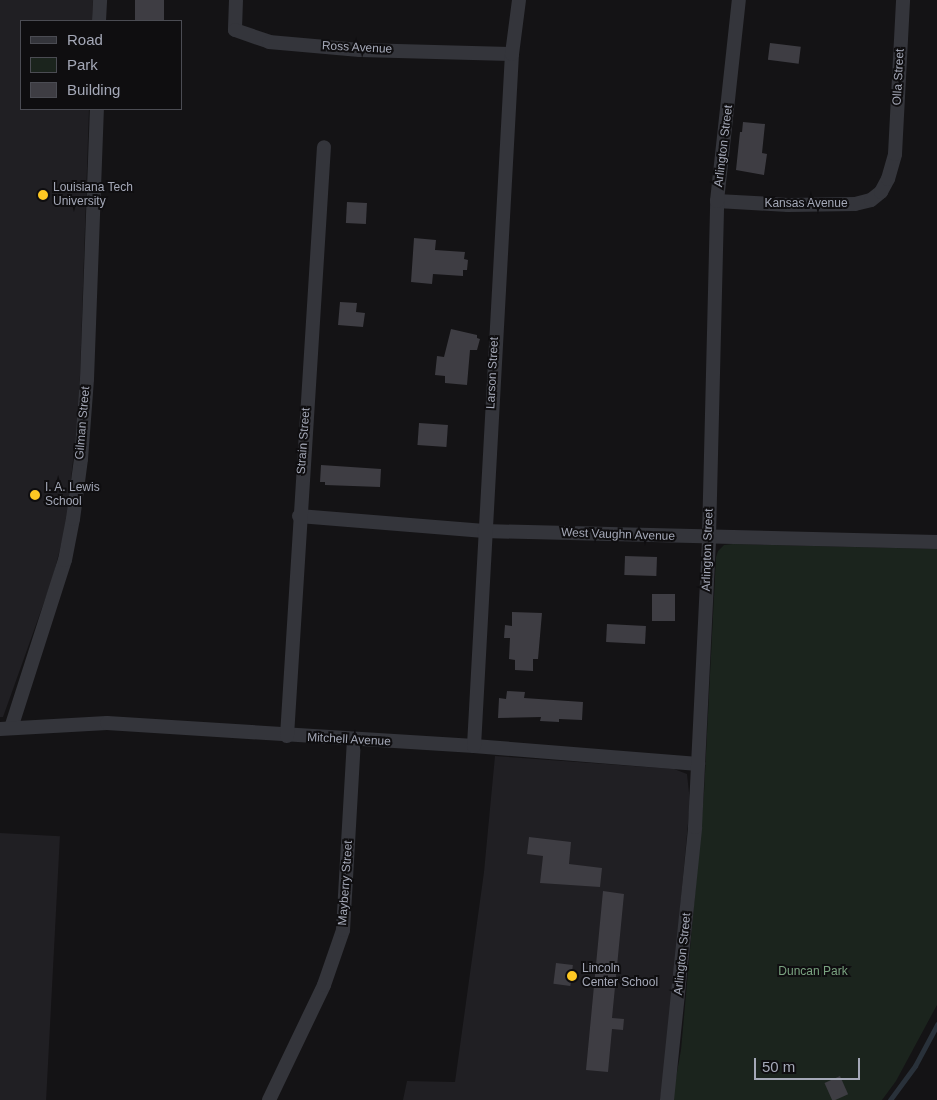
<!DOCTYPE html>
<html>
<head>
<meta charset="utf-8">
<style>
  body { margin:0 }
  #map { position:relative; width:937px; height:1100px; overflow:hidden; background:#141315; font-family:Arial,sans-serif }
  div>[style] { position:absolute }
  .built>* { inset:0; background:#201f23; transform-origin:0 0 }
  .green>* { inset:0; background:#1b241d }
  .stream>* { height:4.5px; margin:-2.25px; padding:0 2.25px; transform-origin:2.25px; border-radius:2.25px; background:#29313a }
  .building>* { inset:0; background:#3e3d43; transform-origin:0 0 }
  .street>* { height:14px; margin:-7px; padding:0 7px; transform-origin:7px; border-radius:7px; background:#34353b }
  .dots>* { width:14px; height:14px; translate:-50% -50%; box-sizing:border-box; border:2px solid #0f0e10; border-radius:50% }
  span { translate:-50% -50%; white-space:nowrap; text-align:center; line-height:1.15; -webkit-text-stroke:4px #0f0e10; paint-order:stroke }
  .street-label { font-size:12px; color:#a4a8b7 }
  .poi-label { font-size:12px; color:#a4a8b7 }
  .left { translate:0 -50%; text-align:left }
  .park-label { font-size:12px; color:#7aa380 }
  .legend { position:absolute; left:20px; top:20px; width:162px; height:90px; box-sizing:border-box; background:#0f0e10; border:1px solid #4b4c53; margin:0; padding:6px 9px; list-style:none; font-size:15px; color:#a4a8b7 }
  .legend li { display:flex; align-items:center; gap:10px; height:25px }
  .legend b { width:25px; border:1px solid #4b4c53 }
  .scale { position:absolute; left:754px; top:1058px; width:106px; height:22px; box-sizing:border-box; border:2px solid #a4a8b7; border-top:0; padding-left:6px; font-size:15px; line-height:18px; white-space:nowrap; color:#a4a8b7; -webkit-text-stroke:4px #0f0e10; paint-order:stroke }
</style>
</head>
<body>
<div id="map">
  <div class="built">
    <div style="clip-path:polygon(0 0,93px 0,92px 21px,21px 21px,21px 109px,89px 109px,79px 405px,66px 526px,52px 580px,3px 717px,0 717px)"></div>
    <div style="clip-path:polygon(495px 756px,674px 769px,687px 774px,690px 802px,665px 1070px,660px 1100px,403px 1100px,407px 1081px,455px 1082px,484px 872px)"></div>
    <div style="left:0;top:833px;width:60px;height:267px;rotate:3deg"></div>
  </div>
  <div class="green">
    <div style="clip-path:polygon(733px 544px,937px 549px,937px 1005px,896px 1081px,882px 1100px,672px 1100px,681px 1050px,704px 793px,716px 557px,718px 551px,724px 545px)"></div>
  </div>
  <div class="stream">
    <div style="left:890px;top:1100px;width:42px;rotate:-53.7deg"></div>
    <div style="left:915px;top:1066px;width:47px;rotate:-61.8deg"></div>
  </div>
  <div class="building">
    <div style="left:135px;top:0;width:29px;height:21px"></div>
    <div style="left:770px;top:43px;width:31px;height:17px;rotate:7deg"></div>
    <div style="clip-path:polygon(743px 122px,765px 124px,762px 153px,767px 154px,764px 175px,736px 170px,740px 132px,742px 132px)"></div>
    <div style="left:347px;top:202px;width:20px;height:21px;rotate:3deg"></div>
    <div style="clip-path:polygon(414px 238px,436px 240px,435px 250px,465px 252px,464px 259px,468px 260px,467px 270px,463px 270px,463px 276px,433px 274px,432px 284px,411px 282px)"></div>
    <div style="clip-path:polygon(340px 302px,357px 303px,356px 312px,365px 313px,363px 327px,338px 325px)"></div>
    <div style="clip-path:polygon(451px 329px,477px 335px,477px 338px,480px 339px,477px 350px,470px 350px,467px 385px,445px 383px,445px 376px,435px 375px,437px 356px,444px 357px)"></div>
    <div style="left:419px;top:423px;width:29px;height:22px;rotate:4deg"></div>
    <div style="clip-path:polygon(321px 465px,381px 469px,380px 487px,325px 485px,325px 482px,320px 482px)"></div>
    <div style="left:625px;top:556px;width:32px;height:19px;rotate:2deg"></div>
    <div style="left:652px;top:594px;width:23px;height:27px"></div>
    <div style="clip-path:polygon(512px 612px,542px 613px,538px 659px,533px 659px,533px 671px,515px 670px,515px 660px,509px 659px,510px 638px,504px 638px,505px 625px,512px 626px)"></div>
    <div style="left:607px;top:624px;width:39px;height:18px;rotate:3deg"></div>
    <div style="clip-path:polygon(507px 691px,525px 692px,524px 698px,583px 702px,582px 720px,559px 719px,559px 722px,540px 721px,541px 717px,498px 718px,499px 698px,506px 699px)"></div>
    <div style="clip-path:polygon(529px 837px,571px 842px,569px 864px,602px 868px,600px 887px,540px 883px,543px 856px,527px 854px)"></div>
    <div style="clip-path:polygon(603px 891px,624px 894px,612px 1018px,624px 1019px,623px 1030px,612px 1029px,608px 1072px,586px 1070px)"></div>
    <div style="left:556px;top:963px;width:17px;height:21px;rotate:7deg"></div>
    <div style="left:840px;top:1076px;width:20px;height:17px;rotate:66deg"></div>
  </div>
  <div class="street">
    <div style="left:236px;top:0;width:30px;rotate:92deg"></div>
    <div style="left:235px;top:30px;width:36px;rotate:19deg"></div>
    <div style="left:269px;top:42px;width:91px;rotate:5deg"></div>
    <div style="left:360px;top:50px;width:152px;rotate:1.5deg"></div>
    <div style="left:99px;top:21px;width:21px;rotate:-87deg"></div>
    <div style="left:717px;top:201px;width:71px;rotate:3.2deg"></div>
    <div style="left:788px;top:205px;width:67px;rotate:-0.9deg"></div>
    <div style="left:855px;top:204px;width:16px;rotate:-14deg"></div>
    <div style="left:871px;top:200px;width:13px;rotate:-39deg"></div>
    <div style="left:881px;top:192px;width:15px;rotate:-62deg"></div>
    <div style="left:888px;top:179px;width:26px;rotate:-74deg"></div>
    <div style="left:895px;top:154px;width:154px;rotate:-87deg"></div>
    <div style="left:299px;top:516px;width:186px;rotate:4.6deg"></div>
    <div style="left:484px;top:531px;width:453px;rotate:1.4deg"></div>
    <div style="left:11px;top:728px;width:176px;rotate:-72.2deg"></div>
    <div style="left:65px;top:560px;width:42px;rotate:-79deg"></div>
    <div style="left:73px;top:519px;width:61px;rotate:-82.4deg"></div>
    <div style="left:81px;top:459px;width:80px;rotate:-85.7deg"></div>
    <div style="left:87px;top:379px;width:270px;rotate:-87.9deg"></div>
    <div style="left:0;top:729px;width:107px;rotate:-3.2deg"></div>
    <div style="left:107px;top:723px;width:368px;rotate:3.6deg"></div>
    <div style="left:474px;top:746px;width:225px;rotate:4.6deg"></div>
    <div style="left:287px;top:736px;width:590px;rotate:-86.41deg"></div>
    <div style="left:474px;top:746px;width:693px;rotate:-86.86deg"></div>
    <div style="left:512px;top:54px;width:54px;rotate:-82.6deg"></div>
    <div style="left:269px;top:1100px;width:127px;rotate:-64.4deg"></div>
    <div style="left:324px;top:985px;width:58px;rotate:-70.9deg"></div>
    <div style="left:343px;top:930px;width:190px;rotate:-86.7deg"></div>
    <div style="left:667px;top:1100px;width:274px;rotate:-84.1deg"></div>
    <div style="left:695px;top:827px;width:290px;rotate:-87.2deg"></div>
    <div style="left:709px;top:537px;width:336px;rotate:-88.6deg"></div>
    <div style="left:717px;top:201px;width:202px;rotate:-83.8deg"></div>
  </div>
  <div class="dots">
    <div style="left:43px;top:195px;background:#fec823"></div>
    <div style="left:35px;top:495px;background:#fec823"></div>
    <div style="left:572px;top:976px;background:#fec823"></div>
  </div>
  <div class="street-label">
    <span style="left:357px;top:48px;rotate:3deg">Ross Avenue</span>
    <span style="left:899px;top:77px;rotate:-87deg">Olla Street</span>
    <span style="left:724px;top:146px;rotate:-83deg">Arlington Street</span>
    <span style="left:806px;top:204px">Kansas Avenue</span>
    <span style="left:493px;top:373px;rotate:-87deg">Larson Street</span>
    <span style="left:83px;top:423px;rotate:-85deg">Gilman Street</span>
    <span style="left:304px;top:441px;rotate:-86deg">Strain Street</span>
    <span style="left:618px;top:535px;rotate:2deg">West Vaughn Avenue</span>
    <span style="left:708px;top:550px;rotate:-88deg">Arlington Street</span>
    <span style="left:349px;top:740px;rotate:3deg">Mitchell Avenue</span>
    <span style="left:346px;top:883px;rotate:-86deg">Mayberry Street</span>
    <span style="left:683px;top:954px;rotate:-84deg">Arlington Street</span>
  </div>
  <div class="poi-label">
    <span class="left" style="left:53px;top:195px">Louisiana Tech<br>University</span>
    <span class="left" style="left:45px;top:495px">I. A. Lewis<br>School</span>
    <span class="left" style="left:582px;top:976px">Lincoln<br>Center School</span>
  </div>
  <div class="park-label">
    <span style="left:813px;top:972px">Duncan Park</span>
  </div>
  <ul class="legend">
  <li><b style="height:6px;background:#34353b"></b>Road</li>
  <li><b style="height:14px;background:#1b241d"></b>Park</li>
  <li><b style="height:14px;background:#3e3d43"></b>Building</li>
  </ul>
  <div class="scale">50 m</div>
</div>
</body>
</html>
